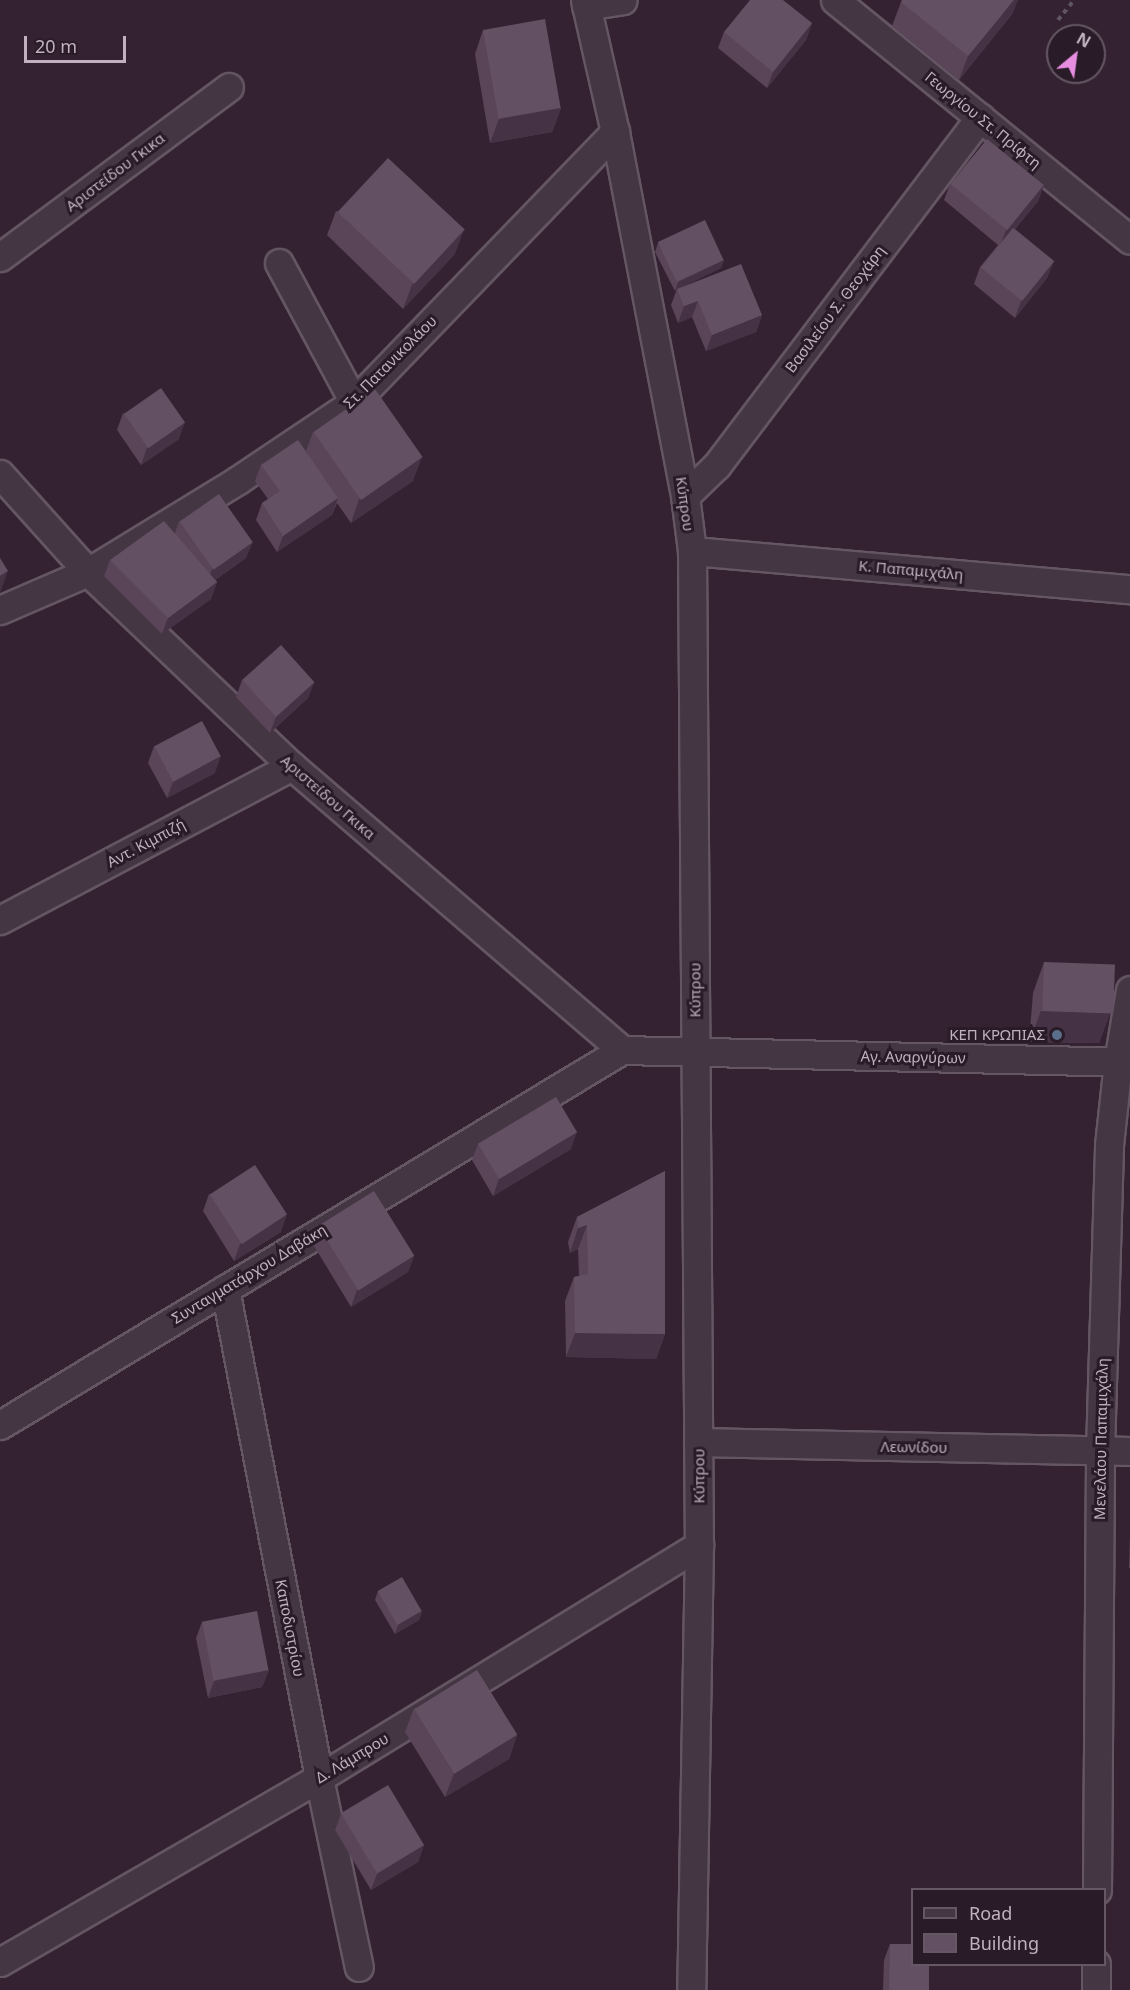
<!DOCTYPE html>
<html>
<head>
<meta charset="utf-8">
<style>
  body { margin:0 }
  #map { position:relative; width:1130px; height:1990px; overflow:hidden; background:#342233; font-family:"Noto Sans",sans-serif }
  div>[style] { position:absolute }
  .path>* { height:4px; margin-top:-2px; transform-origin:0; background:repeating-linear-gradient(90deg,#5f5464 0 4.5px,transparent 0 9px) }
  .roads { filter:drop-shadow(2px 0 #655664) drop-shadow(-2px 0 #655664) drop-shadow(0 2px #655664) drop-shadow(0 -2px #655664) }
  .minor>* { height:27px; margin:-13.5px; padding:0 13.5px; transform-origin:13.5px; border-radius:13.5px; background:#453644 }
  .wall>* { inset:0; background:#594458 }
  .shaded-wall>* { inset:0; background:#453244 }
  .building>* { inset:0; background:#645063; transform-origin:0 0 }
  .dots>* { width:16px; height:16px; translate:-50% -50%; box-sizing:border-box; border:3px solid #291b28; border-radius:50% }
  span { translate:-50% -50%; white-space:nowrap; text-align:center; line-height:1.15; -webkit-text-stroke:6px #291b28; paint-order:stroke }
  .street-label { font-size:15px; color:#c1b0c0 }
  .poi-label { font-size:15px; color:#c1b0c0 }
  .right { translate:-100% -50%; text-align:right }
  .legend { position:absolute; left:911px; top:1888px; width:195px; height:78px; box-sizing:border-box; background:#291b28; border:2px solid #665765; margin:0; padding:8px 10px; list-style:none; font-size:18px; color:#c1b0c0 }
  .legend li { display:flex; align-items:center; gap:12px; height:30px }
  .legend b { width:30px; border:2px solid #665765 }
  .north { position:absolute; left:1046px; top:24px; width:60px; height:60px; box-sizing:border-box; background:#291b28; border:2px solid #665765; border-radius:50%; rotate:29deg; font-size:16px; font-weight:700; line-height:24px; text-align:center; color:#c1b0c0 }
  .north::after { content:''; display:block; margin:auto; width:21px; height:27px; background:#e88ee1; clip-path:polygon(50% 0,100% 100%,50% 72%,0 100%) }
  .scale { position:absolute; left:24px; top:36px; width:102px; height:27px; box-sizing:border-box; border:3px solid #c1b0c0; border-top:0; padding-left:8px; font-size:18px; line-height:21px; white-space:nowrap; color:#c1b0c0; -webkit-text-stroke:4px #291b28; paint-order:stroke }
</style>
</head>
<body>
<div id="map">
  <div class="path">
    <div style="left:1058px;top:20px;width:26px;rotate:-51deg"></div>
  </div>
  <div class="roads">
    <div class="minor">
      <div style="left:585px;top:0;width:135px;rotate:77.2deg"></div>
      <div style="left:615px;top:132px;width:371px;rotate:79.1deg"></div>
      <div style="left:685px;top:496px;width:55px;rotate:82.7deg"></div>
      <div style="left:692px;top:551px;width:994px;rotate:89.6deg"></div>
      <div style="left:699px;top:1545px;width:445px;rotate:91deg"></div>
      <div style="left:835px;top:0;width:380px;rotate:39.1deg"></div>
      <div style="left:586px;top:6px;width:37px;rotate:-9deg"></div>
      <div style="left:0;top:257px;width:285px;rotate:-36.6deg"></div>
      <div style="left:279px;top:263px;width:158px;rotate:61.7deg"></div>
      <div style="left:0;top:474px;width:132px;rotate:48.1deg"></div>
      <div style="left:88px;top:572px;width:282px;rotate:43.6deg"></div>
      <div style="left:292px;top:766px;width:435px;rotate:40.7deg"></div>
      <div style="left:622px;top:1050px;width:508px;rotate:1.35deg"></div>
      <div style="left:685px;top:496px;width:45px;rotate:-44.1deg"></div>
      <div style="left:717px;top:465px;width:436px;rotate:-52.9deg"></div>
      <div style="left:692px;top:551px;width:440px;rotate:5deg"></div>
      <div style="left:0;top:610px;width:96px;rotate:-23.4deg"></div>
      <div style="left:88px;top:572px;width:176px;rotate:-31.5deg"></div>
      <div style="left:238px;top:480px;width:140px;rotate:-33.9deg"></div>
      <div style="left:354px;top:402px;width:376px;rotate:-46deg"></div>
      <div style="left:0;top:920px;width:330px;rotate:-27.8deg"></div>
      <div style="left:225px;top:1289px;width:498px;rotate:79.1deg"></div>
      <div style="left:319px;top:1778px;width:193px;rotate:78.1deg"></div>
      <div style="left:0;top:1425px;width:726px;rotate:-31.09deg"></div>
      <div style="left:698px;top:1442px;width:432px;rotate:1.2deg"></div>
      <div style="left:1097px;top:1890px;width:439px;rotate:-89.6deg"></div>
      <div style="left:1100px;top:1451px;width:306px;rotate:-88.3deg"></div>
      <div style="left:1109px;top:1145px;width:83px;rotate:-83.8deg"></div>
      <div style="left:1118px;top:1062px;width:73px;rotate:-80.5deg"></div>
      <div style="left:0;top:1962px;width:368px;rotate:-30deg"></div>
      <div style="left:319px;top:1778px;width:446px;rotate:-31.5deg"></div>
      <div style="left:1096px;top:1990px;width:26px;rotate:-90deg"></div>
    </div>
  </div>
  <div class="wall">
    <div style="clip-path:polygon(901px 2px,1013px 13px,959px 80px,892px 26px)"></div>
    <div style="clip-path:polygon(812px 23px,806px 40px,767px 88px,718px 48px,724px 32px)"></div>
    <div style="clip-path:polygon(483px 30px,561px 108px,552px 132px,490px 143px,475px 54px)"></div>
    <div style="clip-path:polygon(950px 184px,1044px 185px,1038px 201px,1015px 229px,1054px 261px,1047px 278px,1015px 318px,974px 284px,980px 267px,998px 245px,944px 200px)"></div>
    <div style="clip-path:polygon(336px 211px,455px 254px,403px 309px,327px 235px)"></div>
    <div style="clip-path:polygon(658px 243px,724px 260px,721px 268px,682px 287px,762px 315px,756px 332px,706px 351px,692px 317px,678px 323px,671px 305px,677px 289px,675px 291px,655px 252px)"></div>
    <div style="clip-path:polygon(123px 413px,179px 439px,141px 465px,117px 430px)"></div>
    <div style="clip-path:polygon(313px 432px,413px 481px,351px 523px,337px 503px,332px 515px,277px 552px,256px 520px,262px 503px,268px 499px,255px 481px,261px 465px,306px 451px)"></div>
    <div style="clip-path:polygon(179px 521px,246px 558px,215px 580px,217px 582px,211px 599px,162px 634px,104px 576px,110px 560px,175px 533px)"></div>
    <div style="clip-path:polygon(242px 680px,314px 682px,308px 698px,270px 733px,236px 697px)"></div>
    <div style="clip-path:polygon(154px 746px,215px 773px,167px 798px,148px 763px)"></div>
    <div style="clip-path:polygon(1044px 962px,1110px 1013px,1099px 1043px,1029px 1042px,1033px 993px)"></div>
    <div style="clip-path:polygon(478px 1144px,571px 1149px,493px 1196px,472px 1160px)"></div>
    <div style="clip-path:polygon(665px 1171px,665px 1334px,656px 1359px,566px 1357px,565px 1301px,574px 1277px,579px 1276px,578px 1249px,570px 1253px,568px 1242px,577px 1217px)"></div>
    <div style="clip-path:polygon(209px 1194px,281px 1232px,234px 1261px,203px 1211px)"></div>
    <div style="clip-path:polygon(317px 1225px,414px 1256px,408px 1272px,351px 1307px,311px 1241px)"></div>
    <div style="clip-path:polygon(1130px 1535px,1130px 1568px,1129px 1568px)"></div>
    <div style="clip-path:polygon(378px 1591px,422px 1611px,419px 1620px,395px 1634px,375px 1600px)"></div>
    <div style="clip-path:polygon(202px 1622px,269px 1670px,262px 1687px,208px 1698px,196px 1638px)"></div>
    <div style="clip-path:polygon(414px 1708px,517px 1735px,509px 1759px,445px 1797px,405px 1732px)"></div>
    <div style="clip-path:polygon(341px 1814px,424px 1845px,418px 1862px,371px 1890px,335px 1830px)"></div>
    <div style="clip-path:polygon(890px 1944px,929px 1990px,883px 1990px,884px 1960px)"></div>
  </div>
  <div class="shaded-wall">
    <div style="clip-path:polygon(1014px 0,1018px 0,1013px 13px,959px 80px,968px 56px)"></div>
    <div style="clip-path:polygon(812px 23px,806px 40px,767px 88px,773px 72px)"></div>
    <div style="clip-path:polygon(561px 108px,552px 132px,490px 143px,499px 119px)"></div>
    <div style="clip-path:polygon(1044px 185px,1038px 201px,1000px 246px,1006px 230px)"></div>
    <div style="clip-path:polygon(464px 230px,455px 254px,403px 309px,412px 285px)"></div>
    <div style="clip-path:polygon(724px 260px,721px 268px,675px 291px,678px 282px)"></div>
    <div style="clip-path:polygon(1054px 261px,1047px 278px,1015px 318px,1021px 301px)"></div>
    <div style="clip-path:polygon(698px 301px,692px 317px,678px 323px,684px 306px)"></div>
    <div style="clip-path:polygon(762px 315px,756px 332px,706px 351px,712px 335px)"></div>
    <div style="clip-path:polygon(185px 422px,179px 439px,141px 465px,147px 448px)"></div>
    <div style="clip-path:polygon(422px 457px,413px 481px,351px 523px,359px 499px)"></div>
    <div style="clip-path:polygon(338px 498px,332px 515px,277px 552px,283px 536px)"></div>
    <div style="clip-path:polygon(253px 542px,246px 558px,206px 586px,212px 569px)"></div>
    <div style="clip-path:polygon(8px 571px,0 593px,0 576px)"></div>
    <div style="clip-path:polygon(217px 582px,211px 599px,162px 634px,168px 618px)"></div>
    <div style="clip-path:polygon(314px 682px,308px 698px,270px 733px,276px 717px)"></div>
    <div style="clip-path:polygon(221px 756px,215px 773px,167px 798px,173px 782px)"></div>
    <div style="clip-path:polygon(1041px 1011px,1110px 1013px,1099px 1043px,1029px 1042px)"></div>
    <div style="clip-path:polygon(577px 1132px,571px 1149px,493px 1196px,499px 1179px)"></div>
    <div style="clip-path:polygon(287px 1215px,281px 1232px,234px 1261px,240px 1244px)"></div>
    <div style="clip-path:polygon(587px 1225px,578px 1249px,570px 1253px,578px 1228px)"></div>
    <div style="clip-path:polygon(414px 1256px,408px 1272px,351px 1307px,357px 1290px)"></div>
    <div style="clip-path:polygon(575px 1333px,665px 1334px,656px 1359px,566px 1357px)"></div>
    <div style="clip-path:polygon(422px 1611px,419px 1620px,395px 1634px,398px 1625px)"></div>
    <div style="clip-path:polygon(269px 1670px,262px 1687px,208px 1698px,214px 1681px)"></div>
    <div style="clip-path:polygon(517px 1735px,509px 1759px,445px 1797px,454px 1773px)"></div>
    <div style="clip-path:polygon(424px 1845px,418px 1862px,371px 1890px,377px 1874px)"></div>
  </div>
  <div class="building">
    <div style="clip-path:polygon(750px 0,783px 0,812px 23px,773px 72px,724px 32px)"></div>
    <div style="clip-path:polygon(902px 0,1014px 0,968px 56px,901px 2px)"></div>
    <div style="left:545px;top:19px;width:90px;height:63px;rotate:80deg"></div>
    <div style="left:987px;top:139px;width:73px;height:58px;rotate:39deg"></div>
    <div style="left:388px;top:158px;width:105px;height:74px;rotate:43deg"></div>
    <div style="left:705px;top:220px;width:44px;height:52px;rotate:65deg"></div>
    <div style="left:1013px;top:228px;width:53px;height:51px;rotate:39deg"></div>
    <div style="clip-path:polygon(741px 264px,762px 315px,712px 335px,698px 301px,684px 306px,677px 289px)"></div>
    <div style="left:161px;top:388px;width:42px;height:45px;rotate:55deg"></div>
    <div style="left:375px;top:389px;width:83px;height:75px;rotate:55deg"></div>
    <div style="clip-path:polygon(298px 440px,338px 498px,283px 536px,262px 503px,280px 491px,261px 465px)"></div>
    <div style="left:219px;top:494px;width:59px;height:48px;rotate:55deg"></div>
    <div style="clip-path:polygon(164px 521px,217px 582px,168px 618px,110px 560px)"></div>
    <div style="clip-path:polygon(0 558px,8px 571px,0 576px)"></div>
    <div style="left:281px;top:645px;width:50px;height:52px;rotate:48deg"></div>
    <div style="left:202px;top:721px;width:40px;height:54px;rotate:62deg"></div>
    <div style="left:1044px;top:962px;width:71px;height:49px;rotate:2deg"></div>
    <div style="left:556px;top:1097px;width:41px;height:91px;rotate:59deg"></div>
    <div style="left:255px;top:1165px;width:59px;height:54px;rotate:57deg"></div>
    <div style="clip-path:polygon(665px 1171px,665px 1334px,575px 1333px,574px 1277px,588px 1274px,587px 1225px,578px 1228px,577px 1217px)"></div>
    <div style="left:374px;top:1191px;width:76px;height:66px;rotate:58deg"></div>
    <div style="left:402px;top:1577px;width:39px;height:28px;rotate:60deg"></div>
    <div style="left:257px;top:1611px;width:60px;height:56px;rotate:79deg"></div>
    <div style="left:477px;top:1670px;width:76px;height:74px;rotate:58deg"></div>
    <div style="left:388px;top:1785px;width:70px;height:55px;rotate:59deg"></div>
    <div style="clip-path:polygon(890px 1944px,912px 1944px,912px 1965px,929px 1965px,929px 1990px,889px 1990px)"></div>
  </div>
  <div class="dots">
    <div style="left:1057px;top:1035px;background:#5c6f8a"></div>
  </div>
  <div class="street-label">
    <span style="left:983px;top:120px;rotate:39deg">Γεωργίου Στ. Πρίφτη</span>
    <span style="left:115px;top:172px;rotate:-37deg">Αριστείδου Γκικα</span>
    <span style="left:835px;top:309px;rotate:-53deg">Βασιλείου Σ. Θεοχάρη</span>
    <span style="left:390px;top:362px;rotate:-45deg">Στ. Πατανικολάου</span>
    <span style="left:685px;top:504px;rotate:82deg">Κύπρου</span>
    <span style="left:911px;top:570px;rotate:5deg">Κ. Παπαμιχάλη</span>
    <span style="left:328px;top:797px;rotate:41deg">Αριστείδου Γκικα</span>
    <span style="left:146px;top:843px;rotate:-28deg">Αντ. Κιμπιζή</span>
    <span style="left:695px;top:990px;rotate:-90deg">Κύπρου</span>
    <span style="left:913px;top:1057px;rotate:1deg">Αγ. Αναργύρων</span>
    <span style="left:249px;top:1274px;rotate:-31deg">Συνταγματάρχου Δαβάκη</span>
    <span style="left:1101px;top:1439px;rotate:-89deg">Μενελάου Παπαμιχάλη</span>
    <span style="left:914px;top:1447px;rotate:1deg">Λεωνίδου</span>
    <span style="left:699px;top:1476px;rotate:-90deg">Κύπρου</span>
    <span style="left:290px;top:1628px;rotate:79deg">Καποδιστρίου</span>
    <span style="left:352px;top:1758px;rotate:-31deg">Δ. Λάμπρου</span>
  </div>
  <div class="poi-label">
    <span class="right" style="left:1045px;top:1035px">ΚΕΠ ΚΡΩΠΙΑΣ</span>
  </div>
  <ul class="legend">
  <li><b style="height:8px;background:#453644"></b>Road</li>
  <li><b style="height:16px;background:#645063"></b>Building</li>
  </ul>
  <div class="north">N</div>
  <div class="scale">20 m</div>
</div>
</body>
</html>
